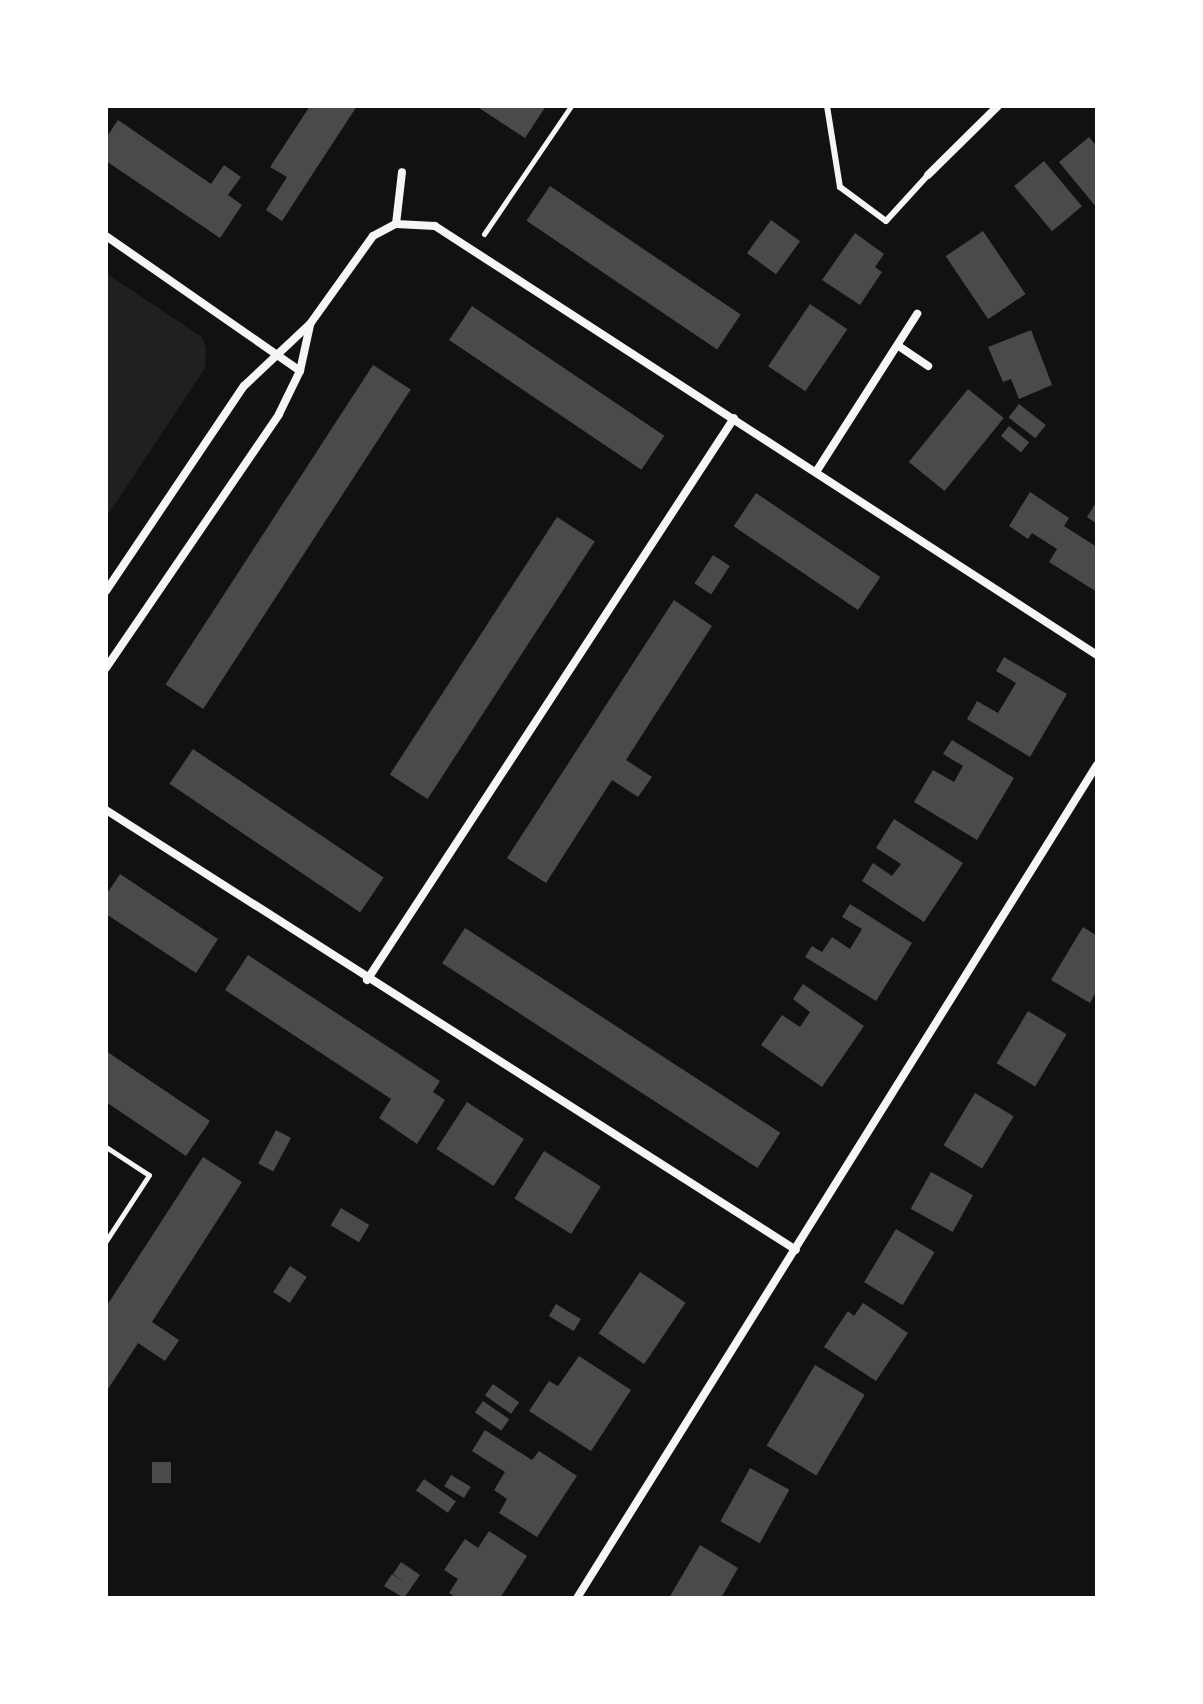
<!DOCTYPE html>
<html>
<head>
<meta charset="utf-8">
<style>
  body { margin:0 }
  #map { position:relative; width:1203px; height:1704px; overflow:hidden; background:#111; font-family:"Noto Serif",serif }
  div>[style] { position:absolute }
  .green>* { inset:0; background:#202020 }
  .building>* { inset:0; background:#4a4a4a; transform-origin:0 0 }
  .path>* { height:5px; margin:-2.5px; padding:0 2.5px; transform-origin:2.5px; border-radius:2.5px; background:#f5f5f5 }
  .service>* { height:6px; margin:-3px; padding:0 3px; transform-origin:3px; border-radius:3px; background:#f5f5f5 }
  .minor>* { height:8px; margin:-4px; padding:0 4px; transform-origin:4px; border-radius:4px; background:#f5f5f5 }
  span { translate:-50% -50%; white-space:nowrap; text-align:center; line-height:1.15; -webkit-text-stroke:8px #fff; paint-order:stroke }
  .frame { position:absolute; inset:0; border:108px solid #fff; pointer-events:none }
</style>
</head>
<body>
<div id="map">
  <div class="green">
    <div style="clip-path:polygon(106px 273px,202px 337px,206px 349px,205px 368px,106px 518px)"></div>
  </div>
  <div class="building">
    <div style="clip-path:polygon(310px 106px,357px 106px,282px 221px,266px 210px,287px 177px,270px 167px)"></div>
    <div style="clip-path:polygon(476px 106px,546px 106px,525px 138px)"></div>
    <div style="clip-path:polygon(118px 120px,211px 184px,224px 165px,241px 177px,228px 195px,242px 205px,220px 238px,106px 161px,106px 138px)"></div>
    <div style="clip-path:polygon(1089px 137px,1097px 147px,1097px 208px,1059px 162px)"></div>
    <div style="left:1044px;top:161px;width:59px;height:39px;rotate:50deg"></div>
    <div style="left:550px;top:186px;width:230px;height:42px;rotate:34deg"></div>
    <div style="left:771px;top:220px;width:36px;height:41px;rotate:36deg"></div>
    <div style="left:983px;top:231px;width:76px;height:45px;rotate:56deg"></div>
    <div style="clip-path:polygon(855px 233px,884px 254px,875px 267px,882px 272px,860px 305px,822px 280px)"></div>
    <div style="left:810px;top:304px;width:45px;height:75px;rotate:34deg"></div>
    <div style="left:472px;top:306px;width:232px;height:41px;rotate:34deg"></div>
    <div style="clip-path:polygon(1031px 330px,1052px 385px,1019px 399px,1011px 379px,1003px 382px,988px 347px)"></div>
    <div style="left:373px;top:365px;width:45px;height:381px;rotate:33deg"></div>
    <div style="left:968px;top:389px;width:46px;height:94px;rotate:39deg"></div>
    <div style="left:1019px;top:404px;width:34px;height:17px;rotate:38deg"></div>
    <div style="left:1009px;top:426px;width:26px;height:13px;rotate:39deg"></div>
    <div style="clip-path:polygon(1030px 492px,1069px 518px,1064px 526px,1097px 547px,1097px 592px,1049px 562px,1057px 549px,1032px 533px,1028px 539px,1009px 526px)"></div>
    <div style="left:756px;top:493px;width:150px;height:40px;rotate:34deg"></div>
    <div style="clip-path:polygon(1097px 501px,1097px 524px,1087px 517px)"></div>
    <div style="left:557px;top:517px;width:45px;height:307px;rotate:33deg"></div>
    <div style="left:713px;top:555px;width:20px;height:34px;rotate:33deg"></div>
    <div style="clip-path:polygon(674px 600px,712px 626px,626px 760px,652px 777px,638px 797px,612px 780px,546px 883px,507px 858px)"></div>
    <div style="clip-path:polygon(1004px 657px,1067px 694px,1030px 757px,967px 719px,977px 701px,998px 713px,1016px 683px,996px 671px)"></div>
    <div style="clip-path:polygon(952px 740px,1014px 778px,977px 840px,914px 802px,933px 770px,954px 782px,963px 766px,943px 754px)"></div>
    <div style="left:193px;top:749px;width:230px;height:42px;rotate:34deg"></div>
    <div style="clip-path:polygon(894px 819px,963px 863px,924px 922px,862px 881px,873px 863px,892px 876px,901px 864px,876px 848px)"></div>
    <div style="clip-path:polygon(120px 874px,218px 939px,196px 973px,106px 914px,106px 895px)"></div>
    <div style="clip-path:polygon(850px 904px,912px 943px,876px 1001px,805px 957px,812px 946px,822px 952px,832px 937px,850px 949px,862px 929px,842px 917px)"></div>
    <div style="clip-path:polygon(1083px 927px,1097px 936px,1097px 990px,1090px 1003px,1051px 980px)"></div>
    <div style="left:465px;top:928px;width:376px;height:42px;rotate:33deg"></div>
    <div style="clip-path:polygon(248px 955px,440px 1081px,433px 1092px,445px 1100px,417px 1144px,379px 1118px,391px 1099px,225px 990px)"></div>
    <div style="clip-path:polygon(803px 984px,864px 1026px,822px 1087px,761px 1045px,782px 1015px,800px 1027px,810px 1012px,793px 999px)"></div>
    <div style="left:1028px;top:1011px;width:45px;height:61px;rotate:31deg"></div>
    <div style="clip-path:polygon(106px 1051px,210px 1121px,186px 1156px,106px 1102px)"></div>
    <div style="left:975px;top:1093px;width:45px;height:61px;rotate:31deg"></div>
    <div style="left:467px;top:1102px;width:68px;height:56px;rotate:33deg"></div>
    <div style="left:276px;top:1130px;width:17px;height:38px;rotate:28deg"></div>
    <div style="left:544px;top:1151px;width:67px;height:56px;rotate:32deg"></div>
    <div style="clip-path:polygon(203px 1157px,242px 1182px,152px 1322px,179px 1340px,165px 1361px,138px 1343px,106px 1392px,106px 1307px)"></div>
    <div style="left:931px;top:1172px;width:48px;height:42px;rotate:29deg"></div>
    <div style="left:341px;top:1208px;width:33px;height:20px;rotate:31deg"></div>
    <div style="left:896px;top:1229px;width:45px;height:62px;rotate:31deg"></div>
    <div style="left:290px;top:1266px;width:20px;height:31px;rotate:33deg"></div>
    <div style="left:640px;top:1272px;width:55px;height:74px;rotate:34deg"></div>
    <div style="clip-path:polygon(863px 1303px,908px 1333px,876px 1381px,824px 1347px,848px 1311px,854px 1316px)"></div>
    <div style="left:556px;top:1304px;width:29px;height:14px;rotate:31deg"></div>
    <div style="clip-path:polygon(579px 1356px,631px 1390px,591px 1451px,529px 1411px,549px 1381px,558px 1386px)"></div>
    <div style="left:815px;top:1365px;width:58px;height:94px;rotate:31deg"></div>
    <div style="left:493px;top:1384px;width:32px;height:14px;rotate:35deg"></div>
    <div style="left:483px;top:1401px;width:32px;height:14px;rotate:35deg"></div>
    <div style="clip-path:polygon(485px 1430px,532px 1460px,539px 1451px,577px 1476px,537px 1537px,499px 1513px,507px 1499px,494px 1490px,505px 1472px,472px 1451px)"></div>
    <div style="left:171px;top:1462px;width:21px;height:19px;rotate:90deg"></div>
    <div style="left:750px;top:1468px;width:45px;height:61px;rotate:29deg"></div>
    <div style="left:451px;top:1475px;width:23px;height:13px;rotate:31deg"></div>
    <div style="left:424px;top:1479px;width:39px;height:14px;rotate:35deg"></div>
    <div style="clip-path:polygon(489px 1531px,527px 1556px,500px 1598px,457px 1598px,449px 1593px,458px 1579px,444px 1570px,465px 1539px,478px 1548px)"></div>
    <div style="clip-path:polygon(700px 1545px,738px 1568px,721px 1598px,669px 1598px)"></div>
    <div style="clip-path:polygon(401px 1562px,420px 1575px,404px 1598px,384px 1586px,392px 1574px,406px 1584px,393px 1574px)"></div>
  </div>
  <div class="path">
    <div style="left:484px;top:234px;width:155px;rotate:-55.8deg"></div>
    <div style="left:106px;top:1147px;width:51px;rotate:33.1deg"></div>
    <div style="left:149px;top:1175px;width:79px;rotate:123.1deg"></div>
  </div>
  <div class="service">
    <div style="left:827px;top:106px;width:82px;rotate:80.9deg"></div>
    <div style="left:840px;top:187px;width:57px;rotate:36.5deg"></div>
    <div style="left:886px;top:221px;width:62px;rotate:-47.6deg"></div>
  </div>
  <div class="minor">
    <div style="left:928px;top:175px;width:98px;rotate:-44.6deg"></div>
    <div style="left:396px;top:224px;width:52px;rotate:-83.4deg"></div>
    <div style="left:106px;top:236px;width:236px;rotate:34.8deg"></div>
    <div style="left:900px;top:347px;width:34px;rotate:34deg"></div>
    <div style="left:816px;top:472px;width:188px;rotate:-57.4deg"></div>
    <div style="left:106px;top:591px;width:247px;rotate:-56.1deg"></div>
    <div style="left:244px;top:386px;width:91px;rotate:-43.2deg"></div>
    <div style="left:310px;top:324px;width:108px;rotate:-54.4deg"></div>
    <div style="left:373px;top:236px;width:26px;rotate:-28deg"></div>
    <div style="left:396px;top:224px;width:39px;rotate:3deg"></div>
    <div style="left:435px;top:226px;width:789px;rotate:32.94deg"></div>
    <div style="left:106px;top:668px;width:307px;rotate:-55.7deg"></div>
    <div style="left:279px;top:414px;width:48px;rotate:-64deg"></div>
    <div style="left:300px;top:371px;width:47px;rotate:-77.7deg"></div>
    <div style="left:106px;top:810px;width:818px;rotate:32.52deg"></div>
    <div style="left:367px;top:980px;width:671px;rotate:-56.85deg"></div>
    <div style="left:577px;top:1598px;width:982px;rotate:-58.03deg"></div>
  </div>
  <div class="frame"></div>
</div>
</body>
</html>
